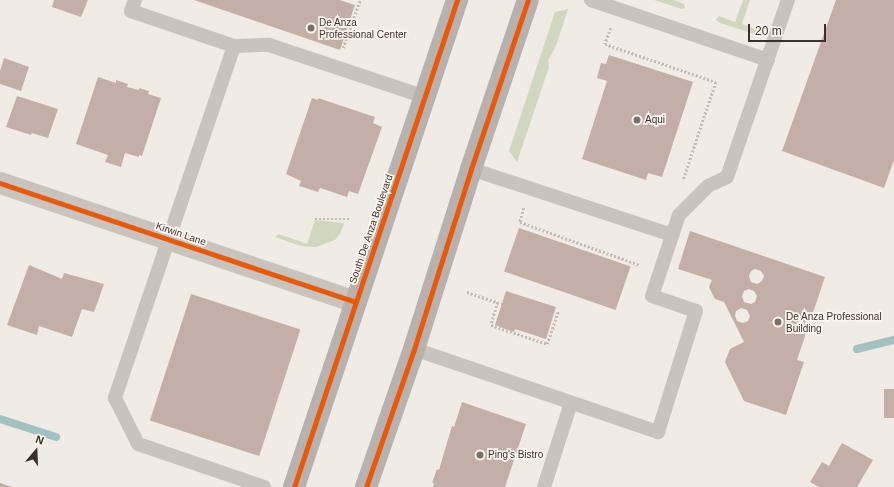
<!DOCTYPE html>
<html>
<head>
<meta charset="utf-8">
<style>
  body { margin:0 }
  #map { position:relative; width:894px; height:487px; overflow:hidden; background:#f0ebe5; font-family:Helvetica,sans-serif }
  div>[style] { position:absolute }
  .green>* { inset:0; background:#d1d6bf }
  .stream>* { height:8px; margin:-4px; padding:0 4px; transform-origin:4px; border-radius:4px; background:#a1c2c1 }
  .building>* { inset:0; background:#c3afa7; transform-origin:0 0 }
  .path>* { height:2.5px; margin-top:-1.25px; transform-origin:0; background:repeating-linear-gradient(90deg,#c2bbb6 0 2px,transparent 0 4px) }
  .service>* { height:14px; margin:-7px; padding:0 7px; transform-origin:7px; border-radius:7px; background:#c9c3be }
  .minor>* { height:22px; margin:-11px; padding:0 11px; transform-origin:11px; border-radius:11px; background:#c9c3be }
  .primary>* { height:22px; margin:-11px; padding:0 11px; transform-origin:11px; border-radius:11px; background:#b8b1ad }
  .cycleway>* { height:5px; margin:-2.5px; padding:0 2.5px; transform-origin:2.5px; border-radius:2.5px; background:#e8590c }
  .dots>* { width:11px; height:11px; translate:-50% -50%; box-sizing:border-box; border:2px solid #fbf5ee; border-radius:50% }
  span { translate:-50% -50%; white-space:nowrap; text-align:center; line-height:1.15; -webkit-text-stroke:3.5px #fbf5ee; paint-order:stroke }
  .poi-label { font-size:10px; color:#3b302b }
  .left { translate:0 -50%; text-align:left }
  .street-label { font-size:10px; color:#3b302b }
  .north { position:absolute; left:16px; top:431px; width:40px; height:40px; -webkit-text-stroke:3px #fbf5ee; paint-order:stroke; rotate:19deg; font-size:11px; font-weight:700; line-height:16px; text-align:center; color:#3b302b }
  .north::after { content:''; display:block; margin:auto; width:14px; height:18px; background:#3b302b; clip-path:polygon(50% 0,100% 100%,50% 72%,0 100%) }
  .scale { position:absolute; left:748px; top:24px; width:78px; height:18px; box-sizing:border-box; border:2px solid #3b302b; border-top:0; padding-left:5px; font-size:12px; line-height:14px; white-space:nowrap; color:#3b302b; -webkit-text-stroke:3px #fbf5ee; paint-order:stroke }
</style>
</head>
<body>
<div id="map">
  <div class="green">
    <div style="clip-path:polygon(654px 0,674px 0,684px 4px,685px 8px,682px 9px)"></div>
    <div style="clip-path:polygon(743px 0,750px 0,742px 24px,758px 30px,760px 33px,758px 35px,720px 23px,716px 20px,719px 16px,735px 22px)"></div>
    <div style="clip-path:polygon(568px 9px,556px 46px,548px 61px,549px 67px,517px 162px,509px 151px,555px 12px)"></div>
    <div style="clip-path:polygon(315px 220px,344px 223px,341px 232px,335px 240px,316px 247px,301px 246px,275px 237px,279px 234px,307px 244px)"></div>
  </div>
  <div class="stream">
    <div style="left:857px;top:349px;width:38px;rotate:-14deg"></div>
    <div style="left:0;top:419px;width:59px;rotate:17.8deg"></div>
  </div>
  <div class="building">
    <div style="clip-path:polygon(54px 0,88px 0,81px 17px,52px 7px)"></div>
    <div style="clip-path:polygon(194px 0,340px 0,355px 5px,340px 50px)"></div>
    <div style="clip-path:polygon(836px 0,894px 0,894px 160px,884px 188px,782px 151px)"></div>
    <div style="clip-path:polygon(609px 55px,693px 82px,662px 177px,648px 173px,646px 180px,582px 159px,607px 81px,597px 78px,601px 63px,606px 64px)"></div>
    <div style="clip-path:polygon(4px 58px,29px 67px,21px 91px,0 84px,0 71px)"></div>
    <div style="clip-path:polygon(98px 77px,116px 83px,116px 80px,128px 84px,127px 87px,139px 90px,139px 88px,149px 91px,148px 94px,161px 98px,142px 156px,139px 155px,139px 157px,125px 153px,121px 167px,105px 162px,108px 155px,76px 144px)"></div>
    <div style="clip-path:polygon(17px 96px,58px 109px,48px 138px,32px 133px,31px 135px,6px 127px)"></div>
    <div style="clip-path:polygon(312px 98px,318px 100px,318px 98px,375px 117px,373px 123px,382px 127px,358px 194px,349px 191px,347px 197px,320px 188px,318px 192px,299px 186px,301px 181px,286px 174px)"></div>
    <div style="left:519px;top:228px;width:118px;height:46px;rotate:19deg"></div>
    <div style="clip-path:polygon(evenodd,690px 231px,825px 277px,797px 360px,804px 362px,786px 415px,744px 401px,725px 362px,730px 349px,744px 342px,724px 302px,715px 299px,709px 287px,712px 280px,678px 269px,690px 231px,755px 269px,761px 271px,764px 276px,762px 281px,757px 284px,751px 282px,749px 276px,751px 271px,755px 269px,690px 231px,749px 289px,754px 291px,757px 296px,755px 302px,751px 304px,744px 302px,742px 296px,744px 291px,749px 289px,690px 231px,741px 308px,747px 310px,750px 316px,748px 321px,743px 323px,737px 321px,735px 316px,736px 311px,741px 308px)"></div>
    <div style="clip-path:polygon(29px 265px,62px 279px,64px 273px,104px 284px,94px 312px,82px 309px,72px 337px,39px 326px,37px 335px,7px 325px)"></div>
    <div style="clip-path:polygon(506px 291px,556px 307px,546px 339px,515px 329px,514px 332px,495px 325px)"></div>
    <div style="left:191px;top:294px;width:115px;height:133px;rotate:18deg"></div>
    <div style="left:894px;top:389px;width:29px;height:10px;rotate:90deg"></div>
    <div style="clip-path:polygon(462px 402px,526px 424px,505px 487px,433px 487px,434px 483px,432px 483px,437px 469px,439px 470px,452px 426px,454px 427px)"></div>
    <div style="clip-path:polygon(842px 443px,873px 460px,857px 487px,819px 487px,810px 482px,822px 462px,829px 466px)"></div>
    <div style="clip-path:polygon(0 483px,12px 487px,0 487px)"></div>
  </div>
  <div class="path">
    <div style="left:611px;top:28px;width:17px;rotate:111deg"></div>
    <div style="left:605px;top:44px;width:117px;rotate:18.9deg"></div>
    <div style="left:716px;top:82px;width:104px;rotate:108.4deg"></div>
    <div style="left:343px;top:48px;width:51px;rotate:-70.5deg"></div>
    <div style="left:524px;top:208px;width:15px;rotate:106deg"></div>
    <div style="left:520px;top:222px;width:127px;rotate:19.7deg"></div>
    <div style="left:315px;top:219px;width:34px"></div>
    <div style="left:467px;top:292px;width:37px;rotate:19deg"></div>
    <div style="left:498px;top:302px;width:24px;rotate:107deg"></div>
    <div style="left:491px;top:325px;width:59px;rotate:18.7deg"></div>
    <div style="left:547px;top:344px;width:36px;rotate:-71deg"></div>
  </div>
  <div class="service">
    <div style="left:135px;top:0;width:12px;rotate:110deg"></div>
    <div style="left:131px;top:11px;width:109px;rotate:18.8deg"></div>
    <div style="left:234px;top:46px;width:372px;rotate:108.7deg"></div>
    <div style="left:115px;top:398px;width:51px;rotate:63.4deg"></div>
    <div style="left:138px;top:444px;width:133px;rotate:18.8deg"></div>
    <div style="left:591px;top:0;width:187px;rotate:18.7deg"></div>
    <div style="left:234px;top:46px;width:35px;rotate:-2deg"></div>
    <div style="left:269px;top:45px;width:164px;rotate:18.4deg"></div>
    <div style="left:471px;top:169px;width:212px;rotate:18.2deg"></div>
    <div style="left:414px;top:349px;width:258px;rotate:18.8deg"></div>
    <div style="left:658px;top:432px;width:127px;rotate:-72.6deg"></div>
    <div style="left:696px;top:311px;width:46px;rotate:-161.2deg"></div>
    <div style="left:652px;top:296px;width:85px;rotate:-71.6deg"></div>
    <div style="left:679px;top:215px;width:41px;rotate:-45deg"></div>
    <div style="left:708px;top:186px;width:21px;rotate:-25deg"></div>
    <div style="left:727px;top:177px;width:187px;rotate:-71deg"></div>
    <div style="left:544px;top:487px;width:88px;rotate:-72.2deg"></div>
  </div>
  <div class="minor">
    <div style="left:0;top:183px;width:375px;rotate:18.5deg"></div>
  </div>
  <div class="primary">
    <div style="left:294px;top:487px;width:514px;rotate:-71.49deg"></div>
    <div style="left:366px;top:487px;width:146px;rotate:-70.8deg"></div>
    <div style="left:414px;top:349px;width:189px;rotate:-72.4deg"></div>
    <div style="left:471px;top:169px;width:178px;rotate:-71.4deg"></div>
  </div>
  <div class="cycleway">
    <div style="left:0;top:183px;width:375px;rotate:18.5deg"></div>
    <div style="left:294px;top:487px;width:514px;rotate:-71.49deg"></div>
    <div style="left:366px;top:487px;width:146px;rotate:-70.8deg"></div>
    <div style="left:414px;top:349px;width:189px;rotate:-72.4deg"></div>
    <div style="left:471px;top:169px;width:178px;rotate:-71.4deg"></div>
  </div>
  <div class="dots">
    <div style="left:311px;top:28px;background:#7a716c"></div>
    <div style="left:637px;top:120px;background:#7a716c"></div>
    <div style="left:778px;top:322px;background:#7a716c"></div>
    <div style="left:480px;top:455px;background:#7a716c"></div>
  </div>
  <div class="poi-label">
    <span class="left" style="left:319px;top:28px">De Anza<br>Professional Center</span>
    <span class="left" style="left:645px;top:120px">Aqui</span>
    <span class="left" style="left:786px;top:322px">De Anza Professional<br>Building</span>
    <span class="left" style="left:488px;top:455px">Ping's Bistro</span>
  </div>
  <div class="street-label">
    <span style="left:371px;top:229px;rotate:-71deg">South De Anza Boulevard</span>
    <span style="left:181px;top:234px;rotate:19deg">Kirwin Lane</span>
  </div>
  <div class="north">N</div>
  <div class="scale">20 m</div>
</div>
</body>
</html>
